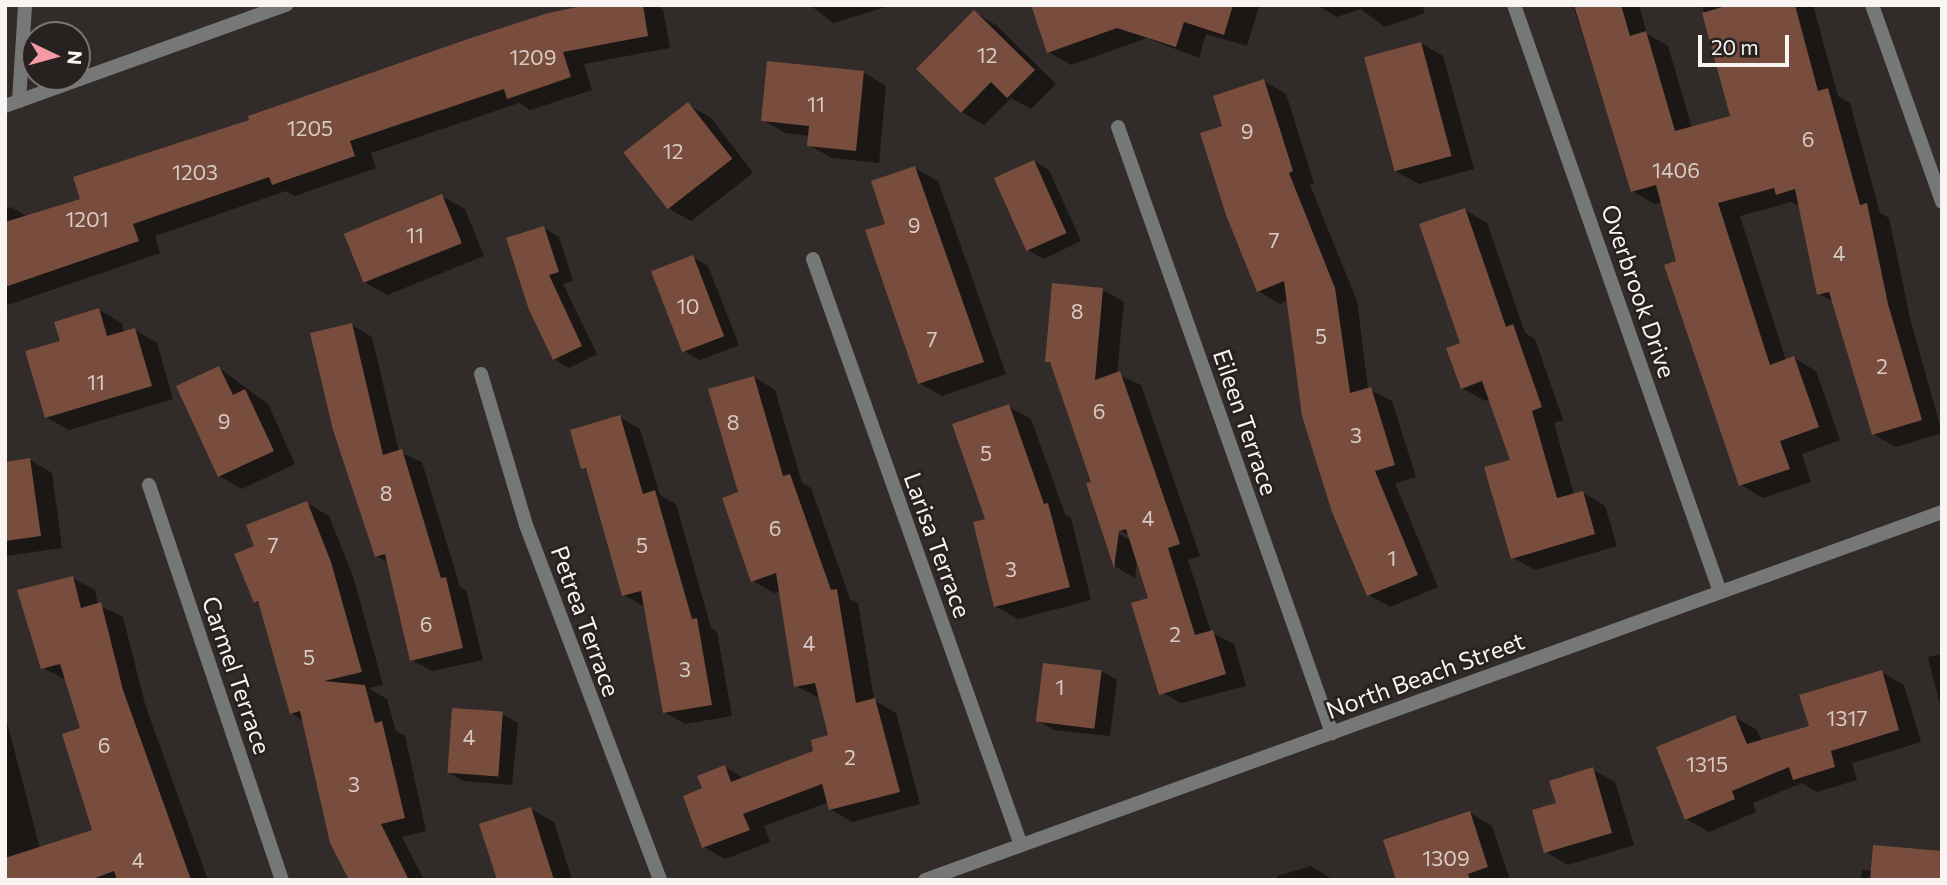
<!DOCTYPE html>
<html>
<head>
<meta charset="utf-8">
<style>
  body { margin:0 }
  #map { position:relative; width:1947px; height:885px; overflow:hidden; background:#312b29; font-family:Commissioner,sans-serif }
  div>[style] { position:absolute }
  .shadow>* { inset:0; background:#0007 }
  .building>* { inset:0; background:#784d3d; transform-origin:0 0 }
  .minor>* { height:14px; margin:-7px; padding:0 7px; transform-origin:7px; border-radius:7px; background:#757877 }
  .tertiary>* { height:14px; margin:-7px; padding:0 7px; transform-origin:7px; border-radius:7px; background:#757877 }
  span { translate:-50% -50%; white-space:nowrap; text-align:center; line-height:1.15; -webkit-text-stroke:5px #272220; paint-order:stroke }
  .number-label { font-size:21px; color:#d8cac5 }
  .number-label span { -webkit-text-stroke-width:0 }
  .street-label { font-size:24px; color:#f8f4f2 }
  .frame { position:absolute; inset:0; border:7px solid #f8f4f2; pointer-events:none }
  .north { position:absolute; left:21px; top:21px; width:70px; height:70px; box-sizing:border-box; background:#272220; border:2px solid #7b7674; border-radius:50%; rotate:95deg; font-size:19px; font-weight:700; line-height:28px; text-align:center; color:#f8f4f2 }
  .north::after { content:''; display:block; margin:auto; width:24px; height:32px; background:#f49aa6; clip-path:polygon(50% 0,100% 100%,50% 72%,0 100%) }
  .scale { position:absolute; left:1698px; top:35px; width:91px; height:32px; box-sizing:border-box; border:4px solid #f8f4f2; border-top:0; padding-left:9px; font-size:21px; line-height:24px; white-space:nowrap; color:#f8f4f2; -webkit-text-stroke:5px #272220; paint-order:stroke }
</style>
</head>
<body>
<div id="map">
  <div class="shadow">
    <div style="clip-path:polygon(597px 5px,655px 5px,663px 10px,670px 48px,584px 64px,592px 90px,530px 110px,519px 103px,371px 153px,376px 168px,295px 196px,286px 191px,155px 236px,160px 253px,5px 306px,5px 209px,11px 207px,28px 217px,82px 200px)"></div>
    <div style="clip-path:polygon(707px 5px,771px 5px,771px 7px)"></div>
    <div style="clip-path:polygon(810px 5px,892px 5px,833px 23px)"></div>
    <div style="clip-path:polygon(1147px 5px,1259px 6px,1247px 46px,1206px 34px,1199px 58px,1147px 38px,1071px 65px,1049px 52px)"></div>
    <div style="clip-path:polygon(1317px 5px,1422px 5px,1425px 13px,1385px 27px,1361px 9px,1337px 17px)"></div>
    <div style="clip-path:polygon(1573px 5px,1639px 5px,1647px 34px,1668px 46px,1692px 128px,1732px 117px,1702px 5px,1813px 5px,1838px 96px,1850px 103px,1880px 213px,1889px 218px,1910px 318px,1942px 433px,1896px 447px,1873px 434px,1834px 302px,1819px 294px,1800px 207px,1791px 202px,1740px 216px,1786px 361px,1794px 358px,1816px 371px,1840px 440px,1802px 454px,1811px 482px,1763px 498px,1741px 485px,1662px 202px,1655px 204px,1632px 191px)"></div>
    <div style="clip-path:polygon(974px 12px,996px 25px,1056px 84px,1031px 109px,1011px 98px,984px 125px,962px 112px)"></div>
    <div style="clip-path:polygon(1421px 43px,1443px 56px,1474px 169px,1419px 184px,1396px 171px)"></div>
    <div style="clip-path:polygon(768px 63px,864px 73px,886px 86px,879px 163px,832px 158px,809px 145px,810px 136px,785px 133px,763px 120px)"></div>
    <div style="clip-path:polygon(1264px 81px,1286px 94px,1314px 183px,1310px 185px,1357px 301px,1368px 389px,1392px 401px,1416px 477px,1395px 483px,1438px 587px,1390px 607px,1369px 595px,1288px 300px,1280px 304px,1258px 291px,1224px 127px)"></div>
    <div style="clip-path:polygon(690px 106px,711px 118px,753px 173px,691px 221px,668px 208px)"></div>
    <div style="clip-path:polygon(1034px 161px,1049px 170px,1081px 241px,1044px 259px,1028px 250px)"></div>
    <div style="clip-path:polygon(915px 168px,938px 181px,1006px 374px,942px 396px,919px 383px)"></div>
    <div style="clip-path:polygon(442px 196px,465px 209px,484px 256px,387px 295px,364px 282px)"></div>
    <div style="clip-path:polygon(1465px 210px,1487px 223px,1525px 333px,1535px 339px,1563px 420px,1554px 423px,1574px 495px,1582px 492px,1605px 506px,1617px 546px,1535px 570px,1512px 557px,1512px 461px,1490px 399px,1485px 401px,1462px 388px)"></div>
    <div style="clip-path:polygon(544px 228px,559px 237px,573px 281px,563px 284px,597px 354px,569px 368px,554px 359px)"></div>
    <div style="clip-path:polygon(692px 257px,708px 266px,739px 345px,700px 360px,684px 351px)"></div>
    <div style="clip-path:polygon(evenodd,1103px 290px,1124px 302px,1117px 374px,1141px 385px,1200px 556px,1188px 560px,1211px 632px,1234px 644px,1246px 686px,1181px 703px,1160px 691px,1150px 599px,1137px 560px,1135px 578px,1116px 567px,1089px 485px,1094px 483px,1053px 365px,1047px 361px,1103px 290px,1114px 527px,1130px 536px,1130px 540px,1112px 530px,1114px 527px)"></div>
    <div style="clip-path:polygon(99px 310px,122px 323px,124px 333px,135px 330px,157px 343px,173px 399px,69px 430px,46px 417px,62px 342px)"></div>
    <div style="clip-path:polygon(352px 325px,372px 337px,399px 452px,422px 462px,460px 587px,466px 590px,483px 660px,432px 671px,412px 660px,388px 562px,377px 556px)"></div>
    <div style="clip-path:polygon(219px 368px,268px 404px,295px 464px,242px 489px,219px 476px)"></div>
    <div style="clip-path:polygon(754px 377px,775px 390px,802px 483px,811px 488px,850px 599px,858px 603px,874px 700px,896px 713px,920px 804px,852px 822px,830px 809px,829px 802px,764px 826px,770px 842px,725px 859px,704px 847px,725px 767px,745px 779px,816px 752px,830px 737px,820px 698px,796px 686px,781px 591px,774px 593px,753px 581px,740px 493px)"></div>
    <div style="clip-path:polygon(1008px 406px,1031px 419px,1065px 514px,1071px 518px,1091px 600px,1018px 619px,995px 606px,988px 520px)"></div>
    <div style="clip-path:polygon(619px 417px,640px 429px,660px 495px,676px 504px,711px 628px,717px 632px,732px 716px,685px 724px,664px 712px,646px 607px,624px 595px,589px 471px,583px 468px)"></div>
    <div style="clip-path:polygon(30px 460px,52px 473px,62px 548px,5px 556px,5px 464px)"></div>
    <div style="clip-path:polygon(307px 503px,329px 516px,353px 576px,383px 685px,368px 688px,387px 699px,396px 731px,405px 736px,426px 831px,402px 837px,424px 880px,351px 880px,304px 721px,291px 713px,260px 604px,255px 602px,256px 547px)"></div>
    <div style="clip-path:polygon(72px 578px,95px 590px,98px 605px,123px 617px,145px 704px,208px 880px,5px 880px,5px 714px,40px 849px,94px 832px,82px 729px,67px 680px,43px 668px)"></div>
    <div style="clip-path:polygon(1942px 654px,1942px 713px,1928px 657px)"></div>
    <div style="clip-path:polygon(1101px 671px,1117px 680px,1110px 736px,1054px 730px,1038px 721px)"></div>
    <div style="clip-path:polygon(1881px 672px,1904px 685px,1921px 742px,1852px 763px,1857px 780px,1817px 792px,1802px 783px,1753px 803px,1756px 812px,1709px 832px,1686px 819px,1735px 717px,1757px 730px,1762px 741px,1811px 727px)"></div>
    <div style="clip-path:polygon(502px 714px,518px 723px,512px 785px,463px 781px,448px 772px)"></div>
    <div style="clip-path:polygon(1592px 769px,1615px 782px,1634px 845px,1568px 865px,1546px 852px,1558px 804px)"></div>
    <div style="clip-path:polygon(531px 809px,554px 822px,572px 880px,499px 880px)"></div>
    <div style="clip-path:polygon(1470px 813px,1492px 826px,1510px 880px,1398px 880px)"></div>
    <div style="clip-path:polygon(1311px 866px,1334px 880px,1278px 880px,1277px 876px)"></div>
    <div style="clip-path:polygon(1862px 870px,1872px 871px,1942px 880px,1861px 880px)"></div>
  </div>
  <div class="building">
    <div style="clip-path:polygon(587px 5px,643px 5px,648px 36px,563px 52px,571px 77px,507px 99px,504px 89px,350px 141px,355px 156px,272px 185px,269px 177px,133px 224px,139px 241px,5px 287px,5px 222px,80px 199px,73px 177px,249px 120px,248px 116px,465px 40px,548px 13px)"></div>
    <div style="clip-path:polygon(1031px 5px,1233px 5px,1224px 35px,1184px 22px,1176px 47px,1117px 28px,1047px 53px)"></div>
    <div style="clip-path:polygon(1574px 5px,1621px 5px,1630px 36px,1646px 31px,1675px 131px,1730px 116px,1702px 13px,1729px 5px,1795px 5px,1818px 91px,1828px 88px,1860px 205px,1867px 203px,1888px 304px,1922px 420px,1872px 435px,1829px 292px,1817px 295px,1795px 189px,1776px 195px,1774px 188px,1718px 203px,1770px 365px,1794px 356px,1819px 427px,1780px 441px,1790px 469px,1739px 486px,1664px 265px,1676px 261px,1656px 185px,1631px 192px)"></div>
    <div style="clip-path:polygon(974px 10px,1035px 70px,1007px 98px,991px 82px,961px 113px,916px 69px)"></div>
    <div style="left:1421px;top:42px;width:118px;height:59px;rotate:75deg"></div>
    <div style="clip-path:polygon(767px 61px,864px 71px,856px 151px,807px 146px,809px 126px,761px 121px)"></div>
    <div style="clip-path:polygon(1264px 79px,1293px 171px,1289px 173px,1335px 288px,1350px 393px,1371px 387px,1395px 465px,1375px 471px,1418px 575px,1367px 596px,1332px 512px,1302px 416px,1284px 281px,1257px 292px,1226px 215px,1200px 133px,1222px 126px,1213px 96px)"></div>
    <div style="left:688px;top:102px;width:72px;height:82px;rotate:52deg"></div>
    <div style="left:1034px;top:160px;width:80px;height:44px;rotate:66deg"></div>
    <div style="clip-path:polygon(915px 166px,984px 362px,918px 384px,865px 230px,885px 224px,871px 181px)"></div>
    <div style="left:442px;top:194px;width:53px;height:106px;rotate:68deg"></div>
    <div style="clip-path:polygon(1465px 208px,1506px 327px,1513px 324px,1542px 407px,1532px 411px,1557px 498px,1583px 491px,1595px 534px,1511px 559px,1484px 467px,1510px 460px,1482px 381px,1461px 389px,1446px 348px,1460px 343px,1419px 224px)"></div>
    <div style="clip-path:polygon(544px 226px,559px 272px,549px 275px,582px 346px,553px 360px,529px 310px,506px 238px)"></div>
    <div style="left:693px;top:255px;width:87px;height:45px;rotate:69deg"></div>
    <div style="clip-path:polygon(1052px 283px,1103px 288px,1095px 380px,1120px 371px,1180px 544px,1168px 548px,1195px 635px,1213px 630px,1226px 674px,1159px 695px,1131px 603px,1148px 598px,1126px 529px,1119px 531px,1114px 568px,1086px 483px,1091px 482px,1050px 362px,1045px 362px)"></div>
    <div style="clip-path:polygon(99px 308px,107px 336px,135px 328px,152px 386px,45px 418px,25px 351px,60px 341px,54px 322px)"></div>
    <div style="clip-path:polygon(352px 323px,383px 455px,402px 449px,441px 578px,446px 577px,463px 648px,410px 661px,385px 554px,375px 557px,333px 430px,310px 333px)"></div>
    <div style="clip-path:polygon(219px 366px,233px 395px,245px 389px,274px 451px,218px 477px,176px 386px)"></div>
    <div style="clip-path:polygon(754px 376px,783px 476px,790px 474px,831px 590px,837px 589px,856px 703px,875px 698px,900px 792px,829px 810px,822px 784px,743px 814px,750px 830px,702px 848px,683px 796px,702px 788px,697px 776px,725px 765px,731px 782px,813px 751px,811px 740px,828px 735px,815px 683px,794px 687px,776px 573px,751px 582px,722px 498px,738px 492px,708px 389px)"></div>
    <div style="clip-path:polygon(1009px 404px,1044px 504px,1048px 503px,1070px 587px,994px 607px,973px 522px,985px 519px,952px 424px)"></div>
    <div style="clip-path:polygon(620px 415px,643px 494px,655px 490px,692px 619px,697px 618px,712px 705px,663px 713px,641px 591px,622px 596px,586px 468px,581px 469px,570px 430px)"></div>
    <div style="clip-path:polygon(30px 458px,41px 536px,5px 541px,5px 462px)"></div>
    <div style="clip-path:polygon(307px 501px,331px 562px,362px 672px,324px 681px,365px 685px,375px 723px,382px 721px,405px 818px,381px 824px,409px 880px,349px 880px,330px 843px,300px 711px,290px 714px,258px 601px,254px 603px,234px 554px,254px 546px,246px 525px)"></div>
    <div style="clip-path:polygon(73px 576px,81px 608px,101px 602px,123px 690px,191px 880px,117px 880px,114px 871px,90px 880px,5px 880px,5px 858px,92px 830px,62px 734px,80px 728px,60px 664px,41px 669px,17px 590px)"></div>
    <div style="left:1043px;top:663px;width:59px;height:59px;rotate:7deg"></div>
    <div style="clip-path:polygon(1882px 670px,1899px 730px,1831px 751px,1835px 767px,1793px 780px,1789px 767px,1732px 791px,1735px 799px,1685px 820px,1656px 747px,1735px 715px,1747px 744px,1809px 726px,1799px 695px)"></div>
    <div style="left:452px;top:708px;width:51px;height:65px;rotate:4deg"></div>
    <div style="clip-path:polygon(1593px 767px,1612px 833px,1544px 853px,1532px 810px,1556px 803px,1549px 781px)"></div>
    <div style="clip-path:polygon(531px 807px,554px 880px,497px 880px,479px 824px)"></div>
    <div style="clip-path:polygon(1470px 811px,1488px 867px,1468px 874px,1470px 880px,1396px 880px,1383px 840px)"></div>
    <div style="clip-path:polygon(1873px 845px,1942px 851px,1942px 880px,1870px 880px)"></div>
  </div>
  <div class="minor">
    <div style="left:1514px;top:5px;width:622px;rotate:70.66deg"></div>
    <div style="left:1872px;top:5px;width:209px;rotate:70.4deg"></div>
    <div style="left:19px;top:101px;width:96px;rotate:-86.4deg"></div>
    <div style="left:5px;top:106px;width:299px;rotate:-19.8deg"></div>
    <div style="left:1118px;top:127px;width:643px;rotate:70.55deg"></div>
    <div style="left:813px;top:259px;width:622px;rotate:70.46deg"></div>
    <div style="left:481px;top:374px;width:158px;rotate:73.4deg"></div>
    <div style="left:526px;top:525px;width:379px;rotate:69.3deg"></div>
    <div style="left:149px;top:485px;width:417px;rotate:71.4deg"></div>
  </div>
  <div class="tertiary">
    <div style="left:925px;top:880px;width:1082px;rotate:-19.89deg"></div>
  </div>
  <div class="number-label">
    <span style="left:987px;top:55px">12</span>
    <span style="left:533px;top:57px">1209</span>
    <span style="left:816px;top:104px">11</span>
    <span style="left:310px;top:128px">1205</span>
    <span style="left:1247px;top:131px">9</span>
    <span style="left:1808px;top:139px">6</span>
    <span style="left:673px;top:151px">12</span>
    <span style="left:1676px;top:170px">1406</span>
    <span style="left:195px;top:172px">1203</span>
    <span style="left:87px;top:219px">1201</span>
    <span style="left:914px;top:225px">9</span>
    <span style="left:415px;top:235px">11</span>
    <span style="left:1274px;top:240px">7</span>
    <span style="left:1839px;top:253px">4</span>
    <span style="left:688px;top:306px">10</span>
    <span style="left:1077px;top:311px">8</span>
    <span style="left:1321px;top:336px">5</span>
    <span style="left:932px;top:339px">7</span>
    <span style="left:1882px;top:366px">2</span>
    <span style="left:96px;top:382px">11</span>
    <span style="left:1099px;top:411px">6</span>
    <span style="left:224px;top:421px">9</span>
    <span style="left:733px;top:422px">8</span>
    <span style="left:1356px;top:435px">3</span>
    <span style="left:986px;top:453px">5</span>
    <span style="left:386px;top:493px">8</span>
    <span style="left:1148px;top:518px">4</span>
    <span style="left:775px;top:528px">6</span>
    <span style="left:273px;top:545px">7</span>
    <span style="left:642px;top:545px">5</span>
    <span style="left:1392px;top:558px">1</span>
    <span style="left:1011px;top:569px">3</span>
    <span style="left:426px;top:624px">6</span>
    <span style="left:1175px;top:634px">2</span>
    <span style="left:809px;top:643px">4</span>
    <span style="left:309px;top:657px">5</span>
    <span style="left:685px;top:669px">3</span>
    <span style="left:1060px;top:687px">1</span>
    <span style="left:1847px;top:718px">1317</span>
    <span style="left:469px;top:737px">4</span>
    <span style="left:104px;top:745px">6</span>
    <span style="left:850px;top:757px">2</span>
    <span style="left:1707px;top:764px">1315</span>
    <span style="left:354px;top:784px">3</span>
    <span style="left:1446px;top:858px">1309</span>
    <span style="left:138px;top:860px">4</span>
  </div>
  <div class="street-label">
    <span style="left:1639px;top:291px;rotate:71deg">Overbrook Drive</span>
    <span style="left:1246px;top:422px;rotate:71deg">Eileen Terrace</span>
    <span style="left:938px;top:545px;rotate:70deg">Larisa Terrace</span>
    <span style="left:586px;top:621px;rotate:70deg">Petrea Terrace</span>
    <span style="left:237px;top:675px;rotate:71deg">Carmel Terrace</span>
    <span style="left:1425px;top:675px;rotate:-20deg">North Beach Street</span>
  </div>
  <div class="frame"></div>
  <div class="north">N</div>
  <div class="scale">20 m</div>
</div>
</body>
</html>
